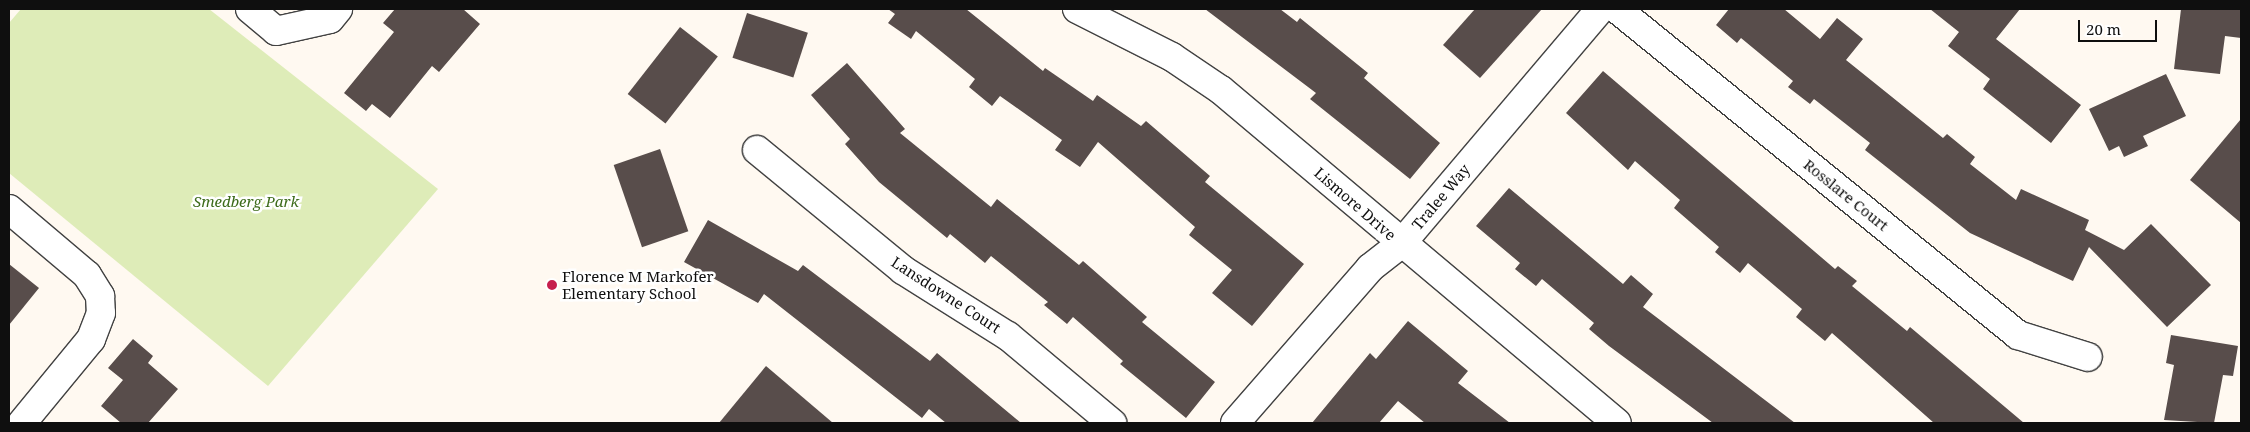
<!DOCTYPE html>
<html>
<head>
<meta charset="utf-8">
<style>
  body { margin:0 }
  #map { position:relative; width:2250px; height:432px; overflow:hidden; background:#fff9f1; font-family:"Noto Serif",serif }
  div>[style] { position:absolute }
  .green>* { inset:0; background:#deecb8 }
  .building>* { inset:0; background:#584d4b; transform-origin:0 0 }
  .roads { filter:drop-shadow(1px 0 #424242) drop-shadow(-1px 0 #424242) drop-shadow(0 1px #424242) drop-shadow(0 -1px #424242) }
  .minor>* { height:28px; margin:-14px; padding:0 14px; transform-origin:14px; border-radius:14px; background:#fff }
  .dots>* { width:14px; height:14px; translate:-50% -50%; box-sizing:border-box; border:2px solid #fff; border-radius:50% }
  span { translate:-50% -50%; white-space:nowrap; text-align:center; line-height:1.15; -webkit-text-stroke:5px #fff; paint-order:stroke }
  .street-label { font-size:15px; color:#0f0f0f }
  .park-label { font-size:15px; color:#3d6b1b; font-style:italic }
  .poi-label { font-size:15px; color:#0f0f0f }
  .left { translate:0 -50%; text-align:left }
  .frame { position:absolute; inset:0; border:10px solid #0f0f0f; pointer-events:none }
  .scale { position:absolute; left:2078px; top:20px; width:79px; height:22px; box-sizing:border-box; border:2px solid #0f0f0f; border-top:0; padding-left:6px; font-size:15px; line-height:18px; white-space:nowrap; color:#0f0f0f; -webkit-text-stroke:4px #fff; paint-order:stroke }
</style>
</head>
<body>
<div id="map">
  <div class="green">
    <div style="clip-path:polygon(21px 9px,209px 9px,438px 189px,268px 386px,9px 173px,9px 23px)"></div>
  </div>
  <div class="building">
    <div style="clip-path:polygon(395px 9px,463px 9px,480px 24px,439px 72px,432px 66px,390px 118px,372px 104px,366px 111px,344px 93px,394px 32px,383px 23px)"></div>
    <div style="clip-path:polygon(888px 9px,966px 9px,1043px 71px,1045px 68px,1093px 101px,1097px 95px,1141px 126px,1146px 121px,1210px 176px,1205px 182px,1304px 264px,1252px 326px,1212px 293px,1232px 270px,1189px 235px,1195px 227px,1098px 142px,1080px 167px,1055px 150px,1062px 140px,1000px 96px,992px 106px,969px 87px,975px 79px,916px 31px,911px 39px,888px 23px,895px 14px)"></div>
    <div style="clip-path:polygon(1205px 9px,1280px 9px,1297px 22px,1300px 18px,1368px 73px,1364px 78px,1440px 143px,1410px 179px,1310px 99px,1316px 93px)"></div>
    <div style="clip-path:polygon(1475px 9px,1542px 9px,1480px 78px,1443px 45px)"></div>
    <div style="clip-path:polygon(1729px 9px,1784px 9px,1820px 39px,1837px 18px,1863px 39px,1846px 60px,1943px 138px,1947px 134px,1975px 157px,1970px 164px,2016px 200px,2021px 189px,2089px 220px,2085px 230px,2124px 250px,2151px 224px,2211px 285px,2167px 327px,2089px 247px,2073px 281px,1970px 233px,1865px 150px,1870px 143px,1814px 99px,1810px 104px,1788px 87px,1793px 81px,1741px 38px,1737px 43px,1716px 25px)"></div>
    <div style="clip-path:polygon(1930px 9px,2020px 9px,1996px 39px,2081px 105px,2051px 143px,1983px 89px,1990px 79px,1948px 46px,1959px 32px)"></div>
    <div style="clip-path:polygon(2181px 9px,2241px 9px,2241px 38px,2225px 36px,2220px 74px,2174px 69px)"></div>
    <div style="left:747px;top:13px;width:64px;height:47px;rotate:18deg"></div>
    <div style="left:680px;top:27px;width:48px;height:85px;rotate:38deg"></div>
    <div style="clip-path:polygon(847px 63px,905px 129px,900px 133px,991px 207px,997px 199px,1079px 265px,1083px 261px,1147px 317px,1142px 322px,1215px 382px,1186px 418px,1120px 364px,1123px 361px,1073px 317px,1067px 324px,1044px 305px,1048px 302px,991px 256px,985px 263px,950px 234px,947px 238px,879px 182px,845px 144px,850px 139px,811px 95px)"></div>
    <div style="clip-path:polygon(1603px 71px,1835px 269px,1838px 266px,1857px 281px,1852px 286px,1907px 331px,1910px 327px,2024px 423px,1934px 423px,1832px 333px,1825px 341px,1796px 317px,1802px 309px,1748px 263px,1740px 273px,1715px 252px,1719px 247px,1674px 208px,1680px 200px,1635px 161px,1628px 170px,1566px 113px)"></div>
    <div style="clip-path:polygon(2166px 74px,2186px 116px,2143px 136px,2148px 146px,2124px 157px,2119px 146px,2109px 151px,2089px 109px)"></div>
    <div style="clip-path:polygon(2241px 119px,2241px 223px,2190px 180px)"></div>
    <div style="left:660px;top:149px;width:87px;height:49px;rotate:71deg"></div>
    <div style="clip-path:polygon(1509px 188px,1623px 284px,1631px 275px,1653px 294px,1643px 307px,1795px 423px,1713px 423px,1609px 346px,1589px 329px,1594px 323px,1542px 279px,1536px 286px,1515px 269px,1520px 263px,1476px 226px)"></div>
    <div style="clip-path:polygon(708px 220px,798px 271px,803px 265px,930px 361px,937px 353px,1021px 423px,946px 423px,929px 409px,922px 418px,764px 294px,758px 303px,684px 262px)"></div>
    <div style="clip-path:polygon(9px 264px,39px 288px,9px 325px)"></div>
    <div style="clip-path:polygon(1408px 321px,1468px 371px,1458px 383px,1510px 423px,1425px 423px,1398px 401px,1379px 423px,1312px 423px,1370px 353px,1376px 359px)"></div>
    <div style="clip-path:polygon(2171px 335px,2238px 346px,2233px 376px,2223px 375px,2214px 423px,2164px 420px,2174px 365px,2166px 363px)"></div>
    <div style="clip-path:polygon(133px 339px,153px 356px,148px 363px,178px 389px,148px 423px,121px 423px,101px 406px,123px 380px,108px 368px)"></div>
    <div style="clip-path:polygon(766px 366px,833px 423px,719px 423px)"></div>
  </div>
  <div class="roads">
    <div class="minor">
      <div style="left:250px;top:9px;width:34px;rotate:40deg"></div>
      <div style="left:276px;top:31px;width:55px;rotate:-12.5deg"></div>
      <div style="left:330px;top:19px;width:13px;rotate:-51deg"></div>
      <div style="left:1077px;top:9px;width:106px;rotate:26.8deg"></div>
      <div style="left:1172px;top:57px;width:59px;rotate:34deg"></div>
      <div style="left:1221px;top:90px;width:517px;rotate:40.06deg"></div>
      <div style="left:1617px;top:9px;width:517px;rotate:39.11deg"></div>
      <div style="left:2018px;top:335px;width:73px;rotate:17.4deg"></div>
      <div style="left:757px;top:150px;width:189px;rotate:39.4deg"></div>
      <div style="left:903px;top:270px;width:124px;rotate:32.2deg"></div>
      <div style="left:1008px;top:336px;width:136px;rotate:39.9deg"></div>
      <div style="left:9px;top:209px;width:102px;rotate:40.2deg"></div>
      <div style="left:87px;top:275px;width:25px;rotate:58deg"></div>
      <div style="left:100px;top:296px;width:17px;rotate:87deg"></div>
      <div style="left:101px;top:313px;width:28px;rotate:111deg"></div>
      <div style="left:91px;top:339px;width:109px;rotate:129.4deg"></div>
      <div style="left:1235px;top:423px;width:206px;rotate:-48.9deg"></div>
      <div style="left:1370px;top:268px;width:39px;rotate:-38deg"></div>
      <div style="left:1401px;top:244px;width:308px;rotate:-49.7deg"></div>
    </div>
  </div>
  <div class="dots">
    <div style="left:552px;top:285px;background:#c61f4d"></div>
  </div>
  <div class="street-label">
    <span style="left:1846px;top:195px;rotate:39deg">Rosslare Court</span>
    <span style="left:1441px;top:197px;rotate:-50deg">Tralee Way</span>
    <span style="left:1355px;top:204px;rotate:41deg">Lismore Drive</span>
    <span style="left:946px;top:295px;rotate:33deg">Lansdowne Court</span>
  </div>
  <div class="park-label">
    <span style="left:246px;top:202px">Smedberg Park</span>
  </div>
  <div class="poi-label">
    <span class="left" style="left:562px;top:285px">Florence M Markofer<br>Elementary School</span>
  </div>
  <div class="frame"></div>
  <div class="scale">20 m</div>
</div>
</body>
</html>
